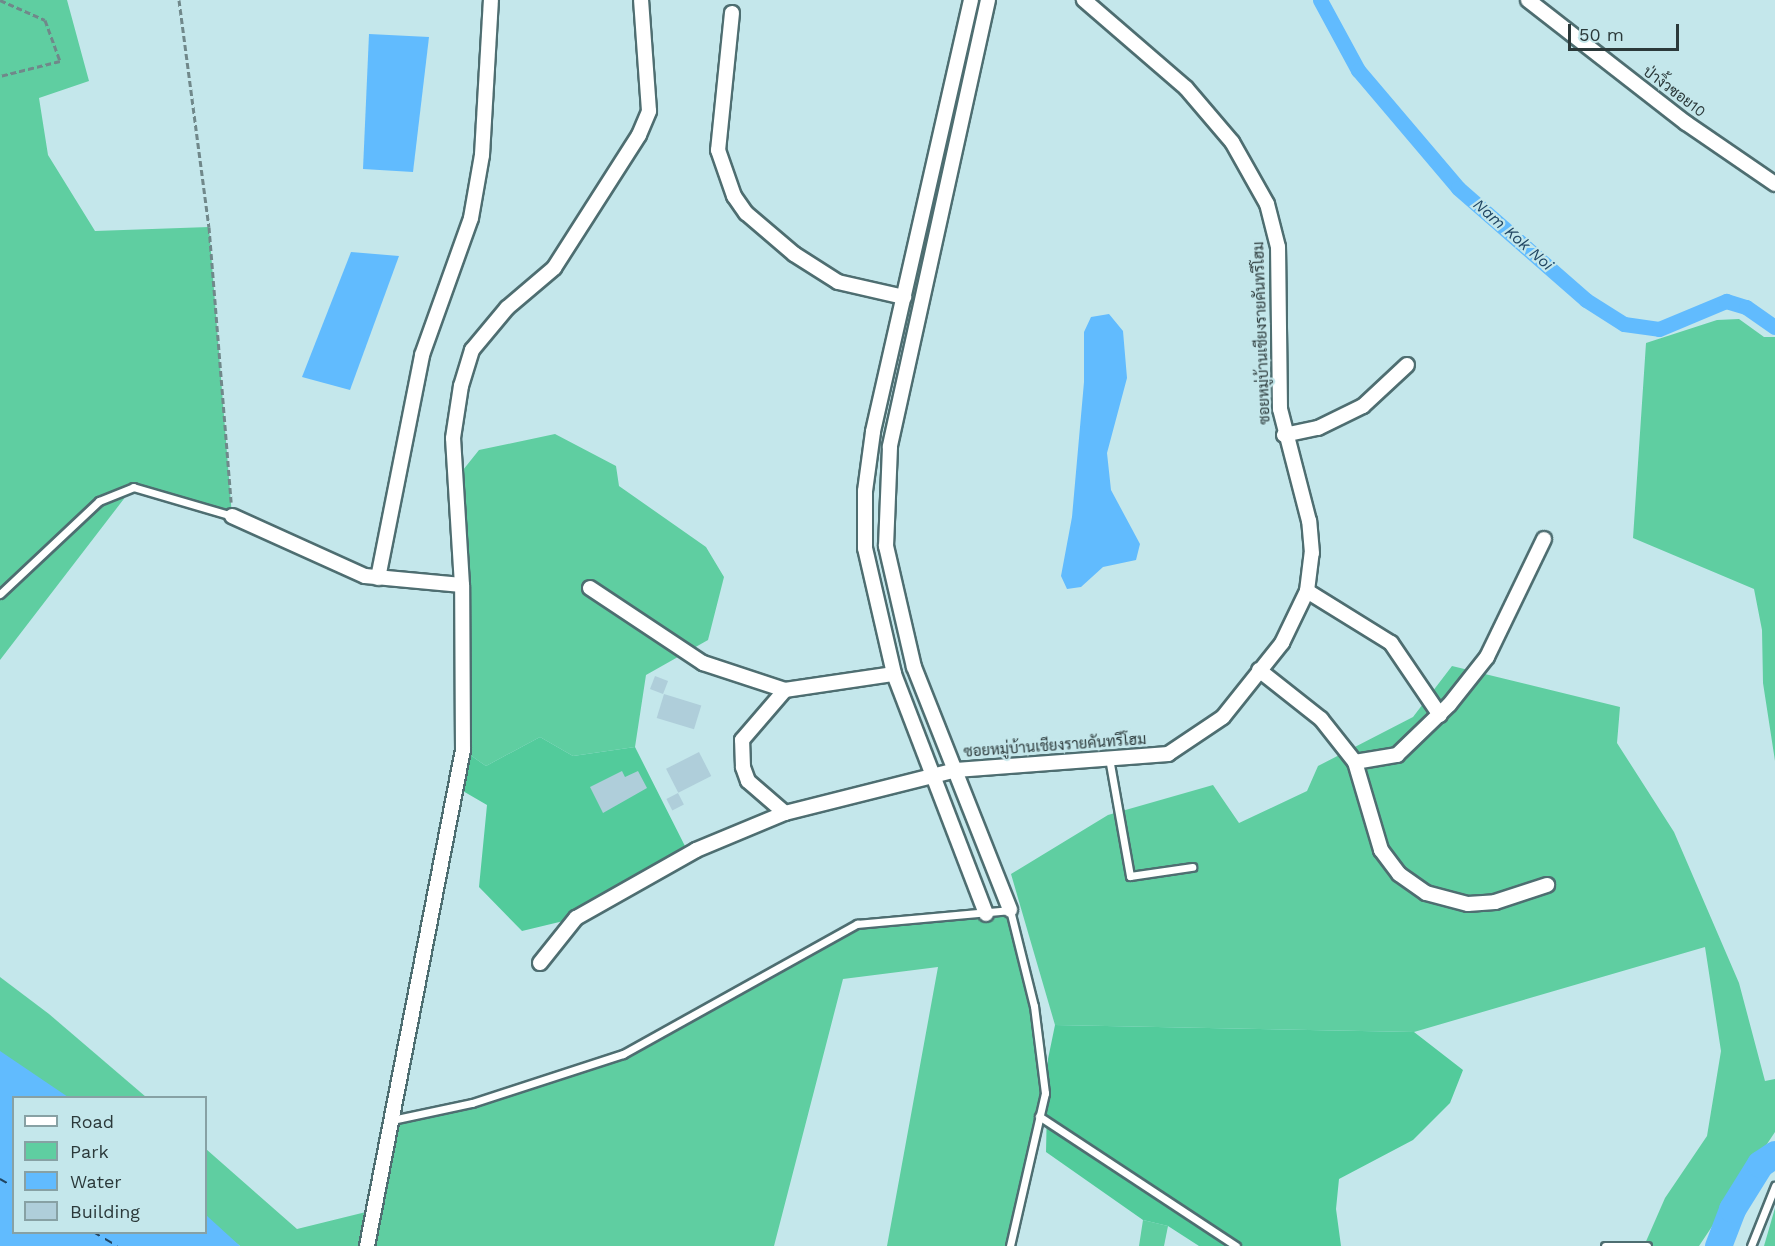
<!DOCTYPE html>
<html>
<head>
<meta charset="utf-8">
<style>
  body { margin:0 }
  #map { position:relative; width:1775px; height:1246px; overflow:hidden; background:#c4e7eb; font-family:"Work Sans",Sarabun,sans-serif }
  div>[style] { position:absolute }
  .green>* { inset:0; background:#5fcea1 }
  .forest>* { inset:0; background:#52cb9b }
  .water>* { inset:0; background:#61bbfe }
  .canal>* { height:15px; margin:-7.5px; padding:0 7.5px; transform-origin:7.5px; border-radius:7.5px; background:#61bbfe }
  .river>* { height:27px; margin:-13.5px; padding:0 13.5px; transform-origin:13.5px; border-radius:13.5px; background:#61bbfe }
  .ferry>* { height:1.5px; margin-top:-0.75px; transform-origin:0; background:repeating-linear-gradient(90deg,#214662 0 8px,transparent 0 14px) }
  .building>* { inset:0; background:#afceda; transform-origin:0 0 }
  .path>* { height:3px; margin-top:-1.5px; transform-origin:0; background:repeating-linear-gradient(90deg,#70888a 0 6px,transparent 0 9px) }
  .roads { filter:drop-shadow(2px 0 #4e6e71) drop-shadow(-2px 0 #4e6e71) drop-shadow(0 2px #4e6e71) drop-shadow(0 -2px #4e6e71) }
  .lane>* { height:7px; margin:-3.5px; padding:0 3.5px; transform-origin:3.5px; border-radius:3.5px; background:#fff }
  .street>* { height:14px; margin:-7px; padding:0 7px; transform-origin:7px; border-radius:7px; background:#fff }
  span { translate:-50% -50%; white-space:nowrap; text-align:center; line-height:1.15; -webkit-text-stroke:4.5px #c4e7eb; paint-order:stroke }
  .street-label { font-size:15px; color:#2b393a }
  .water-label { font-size:16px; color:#214662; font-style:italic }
  .legend { position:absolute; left:12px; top:1096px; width:195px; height:138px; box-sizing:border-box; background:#c4e7eb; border:2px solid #87a1a4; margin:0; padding:8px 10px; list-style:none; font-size:18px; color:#2b393a }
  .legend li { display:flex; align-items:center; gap:12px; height:30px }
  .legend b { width:30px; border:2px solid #87a1a4 }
  .scale { position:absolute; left:1568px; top:24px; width:111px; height:27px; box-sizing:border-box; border:3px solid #2b393a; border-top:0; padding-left:8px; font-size:18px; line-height:21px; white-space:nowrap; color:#2b393a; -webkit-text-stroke:4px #c4e7eb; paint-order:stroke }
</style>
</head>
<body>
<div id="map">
  <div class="green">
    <div style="clip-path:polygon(0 0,67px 0,89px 81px,39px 98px,48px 155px,95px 231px,209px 227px,232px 516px,133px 487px,0 660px)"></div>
    <div style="clip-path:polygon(1739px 319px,1764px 337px,1775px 337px,1775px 761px,1763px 683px,1762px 630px,1754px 589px,1633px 538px,1646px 343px,1717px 320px)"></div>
    <div style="clip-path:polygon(555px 434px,616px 466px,619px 486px,706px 547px,724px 577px,708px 640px,646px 675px,635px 747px,573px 756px,540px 737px,486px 766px,463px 750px,455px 480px,479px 450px)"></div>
    <div style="clip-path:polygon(1452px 666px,1620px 707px,1617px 743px,1674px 832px,1739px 983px,1765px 1081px,1775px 1079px,1775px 1132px,1699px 1246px,1644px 1246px,1665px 1198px,1707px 1136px,1721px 1051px,1705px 947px,1414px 1032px,1055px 1025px,1011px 874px,1108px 815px,1213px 785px,1239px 823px,1307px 791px,1318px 766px,1413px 717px)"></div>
    <div style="clip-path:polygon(1010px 910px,1034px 1006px,1045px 1093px,1010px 1246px,887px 1246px,938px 967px,843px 979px,774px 1246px,367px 1246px,392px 1120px,472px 1103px,623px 1054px,857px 924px)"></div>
    <div style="clip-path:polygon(0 977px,49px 1014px,146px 1097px,50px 1097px,0 1058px)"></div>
    <div style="clip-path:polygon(206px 1149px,297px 1229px,370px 1211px,366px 1246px,240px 1246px,206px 1219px)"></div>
    <div style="clip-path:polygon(1775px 1208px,1775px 1246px,1764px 1246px)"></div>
    <div style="clip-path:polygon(1143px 1220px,1168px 1226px,1164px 1246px,1139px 1246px)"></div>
  </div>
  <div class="forest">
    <div style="clip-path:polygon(540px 737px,573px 756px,635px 747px,689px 854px,576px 918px,522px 931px,479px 887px,487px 805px,456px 787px,463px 750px,486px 766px)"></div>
    <div style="clip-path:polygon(1055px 1025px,1414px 1032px,1463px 1070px,1450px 1103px,1413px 1140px,1339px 1179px,1336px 1209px,1341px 1246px,1199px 1246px,1168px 1226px,1143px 1220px,1046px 1152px,1048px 1059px)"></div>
  </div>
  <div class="water">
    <div style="clip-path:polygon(369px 34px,429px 37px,413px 172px,363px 169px)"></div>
    <div style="clip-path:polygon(351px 252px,399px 256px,350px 390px,302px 377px)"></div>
    <div style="clip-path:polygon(1109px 314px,1123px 331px,1127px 378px,1107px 453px,1111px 490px,1140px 544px,1136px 560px,1103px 567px,1081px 587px,1067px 589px,1061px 576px,1072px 517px,1084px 382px,1084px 332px,1091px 317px)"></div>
    <div style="clip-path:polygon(0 1051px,68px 1097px,14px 1098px,14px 1232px,206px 1232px,206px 1215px,240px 1246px,0 1246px)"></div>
  </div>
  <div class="canal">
    <div style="left:1320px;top:0;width:80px;rotate:61.5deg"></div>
    <div style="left:1358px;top:70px;width:155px;rotate:49.7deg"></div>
    <div style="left:1458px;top:188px;width:170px;rotate:41.2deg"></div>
    <div style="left:1586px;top:300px;width:45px;rotate:32.3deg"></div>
    <div style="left:1624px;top:324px;width:35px;rotate:8deg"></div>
    <div style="left:1659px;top:329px;width:73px;rotate:-22.7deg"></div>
    <div style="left:1726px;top:301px;width:21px;rotate:17deg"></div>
    <div style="left:1746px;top:307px;width:35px;rotate:35deg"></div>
  </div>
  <div class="river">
    <div style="left:1718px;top:1246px;width:40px;rotate:-69deg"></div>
    <div style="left:1732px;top:1209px;width:53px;rotate:-58.1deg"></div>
    <div style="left:1760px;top:1164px;width:18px;rotate:-34deg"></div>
  </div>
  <div class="ferry">
    <div style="left:0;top:1179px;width:16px;rotate:30deg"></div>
    <div style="left:93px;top:1232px;width:28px;rotate:30deg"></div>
  </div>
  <div class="building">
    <div style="left:655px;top:676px;width:14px;height:14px;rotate:21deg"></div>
    <div style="left:664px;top:694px;width:39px;height:25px;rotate:17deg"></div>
    <div style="left:699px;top:752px;width:27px;height:37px;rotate:63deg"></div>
    <div style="clip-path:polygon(622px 771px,625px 777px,638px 771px,647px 788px,603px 813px,590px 787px)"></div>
    <div style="left:678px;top:793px;width:13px;height:13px;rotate:63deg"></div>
  </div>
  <div class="path">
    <div style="left:0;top:0;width:49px;rotate:24deg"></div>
    <div style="left:45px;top:20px;width:44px;rotate:69.9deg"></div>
    <div style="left:60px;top:61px;width:62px;rotate:166deg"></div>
    <div style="left:179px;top:0;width:229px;rotate:82.5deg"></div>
    <div style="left:209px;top:227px;width:276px;rotate:85.4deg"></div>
  </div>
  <div class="roads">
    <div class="lane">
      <div style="left:0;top:594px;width:136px;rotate:-43.2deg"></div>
      <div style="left:99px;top:501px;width:37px;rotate:-22deg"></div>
      <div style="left:133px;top:487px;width:103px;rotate:16.3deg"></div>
      <div style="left:1109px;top:758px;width:120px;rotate:79.9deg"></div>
      <div style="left:1130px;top:876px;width:63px;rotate:-8.3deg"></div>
      <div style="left:1039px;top:1116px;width:236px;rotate:33.4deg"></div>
      <div style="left:392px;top:1120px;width:82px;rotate:-12deg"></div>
      <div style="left:472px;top:1103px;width:159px;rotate:-18deg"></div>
      <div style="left:623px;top:1054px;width:268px;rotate:-29.1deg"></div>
      <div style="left:857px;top:924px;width:154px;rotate:-5.2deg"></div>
      <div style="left:1010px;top:910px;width:99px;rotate:76deg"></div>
      <div style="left:1034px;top:1006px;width:88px;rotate:82.8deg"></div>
      <div style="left:1045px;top:1093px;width:157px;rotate:102.9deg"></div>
      <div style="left:1605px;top:1246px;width:42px"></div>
      <div style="left:1751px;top:1246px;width:65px;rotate:-68.2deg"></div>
    </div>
    <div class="street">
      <div style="left:971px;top:0;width:443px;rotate:102.8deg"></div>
      <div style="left:873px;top:432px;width:60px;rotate:97.7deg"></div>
      <div style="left:865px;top:491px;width:57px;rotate:90deg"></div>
      <div style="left:865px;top:548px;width:129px;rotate:77deg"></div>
      <div style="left:894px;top:674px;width:257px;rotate:69deg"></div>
      <div style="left:988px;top:0;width:458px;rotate:102.4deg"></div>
      <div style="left:890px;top:447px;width:99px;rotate:92.3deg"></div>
      <div style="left:886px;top:546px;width:124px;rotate:77deg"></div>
      <div style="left:914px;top:667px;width:261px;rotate:68.4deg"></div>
      <div style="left:1528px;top:0;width:200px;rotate:37.9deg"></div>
      <div style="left:1686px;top:123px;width:108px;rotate:34.4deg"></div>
      <div style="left:732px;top:13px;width:138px;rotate:95.8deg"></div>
      <div style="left:718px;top:150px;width:49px;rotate:70.8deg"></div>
      <div style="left:734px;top:196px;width:21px;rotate:55deg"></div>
      <div style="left:746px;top:213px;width:63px;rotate:40.5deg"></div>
      <div style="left:794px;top:254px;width:52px;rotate:32.5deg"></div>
      <div style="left:838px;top:282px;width:68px;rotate:12.8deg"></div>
      <div style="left:1284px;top:435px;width:35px;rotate:-12deg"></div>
      <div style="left:1318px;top:428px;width:50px;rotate:-26.1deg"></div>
      <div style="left:1363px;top:406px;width:60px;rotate:-43deg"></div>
      <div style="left:232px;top:516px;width:146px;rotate:24.3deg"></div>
      <div style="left:365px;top:576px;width:97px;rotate:5.3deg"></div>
      <div style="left:378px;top:578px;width:227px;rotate:-78.8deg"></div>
      <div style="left:422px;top:355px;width:145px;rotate:-70.3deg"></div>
      <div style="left:471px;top:218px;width:64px;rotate:-80.1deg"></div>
      <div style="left:482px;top:155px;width:155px;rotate:-86.7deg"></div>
      <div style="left:590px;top:588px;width:136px;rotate:33.6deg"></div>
      <div style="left:703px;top:663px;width:86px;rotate:18.2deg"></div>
      <div style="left:1307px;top:591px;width:99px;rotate:31.8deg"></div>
      <div style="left:1391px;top:643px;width:87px;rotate:55.8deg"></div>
      <div style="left:1259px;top:670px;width:79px;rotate:38.3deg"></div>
      <div style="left:1321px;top:719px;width:55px;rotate:51.7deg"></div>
      <div style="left:1355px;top:762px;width:92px;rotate:73.5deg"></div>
      <div style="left:1381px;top:850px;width:30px;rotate:53deg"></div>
      <div style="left:1399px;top:874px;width:33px;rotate:35deg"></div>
      <div style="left:1426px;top:893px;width:43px;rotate:14.7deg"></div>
      <div style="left:1468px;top:904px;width:27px;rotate:-4deg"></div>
      <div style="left:1495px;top:902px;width:55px;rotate:-18.1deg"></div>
      <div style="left:1355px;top:762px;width:43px;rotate:-9.5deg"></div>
      <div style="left:1397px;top:755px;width:72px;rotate:-43.9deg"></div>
      <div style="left:1449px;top:705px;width:61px;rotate:-51.6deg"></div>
      <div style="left:1487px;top:657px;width:131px;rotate:-64.2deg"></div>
      <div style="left:785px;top:813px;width:49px;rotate:-139.1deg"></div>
      <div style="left:748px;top:781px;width:15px;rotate:-110deg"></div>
      <div style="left:743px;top:767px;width:27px;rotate:-92deg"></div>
      <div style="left:742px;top:740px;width:66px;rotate:-49.3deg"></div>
      <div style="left:785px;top:690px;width:110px;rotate:-8.4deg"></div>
      <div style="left:540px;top:963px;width:58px;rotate:-51.3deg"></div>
      <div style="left:576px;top:918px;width:138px;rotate:-29.5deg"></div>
      <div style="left:696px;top:850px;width:96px;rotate:-22.6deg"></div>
      <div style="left:785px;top:813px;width:176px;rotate:-14.1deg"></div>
      <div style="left:956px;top:770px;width:213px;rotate:-4.3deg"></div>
      <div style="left:1168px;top:754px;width:66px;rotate:-33.9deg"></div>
      <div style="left:1223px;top:717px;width:95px;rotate:-51.4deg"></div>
      <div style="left:1282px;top:643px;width:58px;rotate:-64.3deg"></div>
      <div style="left:1307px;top:591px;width:38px;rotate:-83deg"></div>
      <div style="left:1312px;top:553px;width:32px;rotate:-95deg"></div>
      <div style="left:1309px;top:521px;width:116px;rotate:-104.5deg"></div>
      <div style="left:1280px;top:409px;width:162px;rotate:-90.7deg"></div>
      <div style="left:1278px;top:247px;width:44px;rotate:-104.3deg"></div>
      <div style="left:1267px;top:204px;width:71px;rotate:-119.4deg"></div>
      <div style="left:1232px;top:142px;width:71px;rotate:-130.4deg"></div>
      <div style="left:1186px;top:88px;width:135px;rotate:-139.2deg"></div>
      <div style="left:367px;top:1246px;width:505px;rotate:-79.05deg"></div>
      <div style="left:463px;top:750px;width:165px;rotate:-90.3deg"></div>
      <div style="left:462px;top:585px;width:147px;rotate:-93.5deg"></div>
      <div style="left:453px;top:438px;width:53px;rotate:-81.3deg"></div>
      <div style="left:461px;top:386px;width:38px;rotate:-73deg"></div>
      <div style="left:472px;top:350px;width:55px;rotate:-50.2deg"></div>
      <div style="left:507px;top:308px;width:62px;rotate:-40.4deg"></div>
      <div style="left:554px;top:268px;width:158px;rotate:-57.4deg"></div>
      <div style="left:639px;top:135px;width:26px;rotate:-67deg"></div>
      <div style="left:649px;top:111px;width:111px;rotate:-94.1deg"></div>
    </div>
  </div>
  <div class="street-label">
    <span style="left:1674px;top:92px;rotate:37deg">ป่างิ้วซอย10</span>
    <span style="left:1262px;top:333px;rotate:-92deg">ซอยหมู่บ้านเชียงรายคันทรีโฮม</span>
    <span style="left:1055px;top:746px;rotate:-4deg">ซอยหมู่บ้านเชียงรายคันทรีโฮม</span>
  </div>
  <div class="water-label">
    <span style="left:1513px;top:235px;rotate:41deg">Nam Kok Noi</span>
  </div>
  <ul class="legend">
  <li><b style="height:8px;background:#fff"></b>Road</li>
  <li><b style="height:16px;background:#5fcea1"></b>Park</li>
  <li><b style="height:16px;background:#61bbfe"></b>Water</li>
  <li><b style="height:16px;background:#afceda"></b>Building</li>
  </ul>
  <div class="scale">50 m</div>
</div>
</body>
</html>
